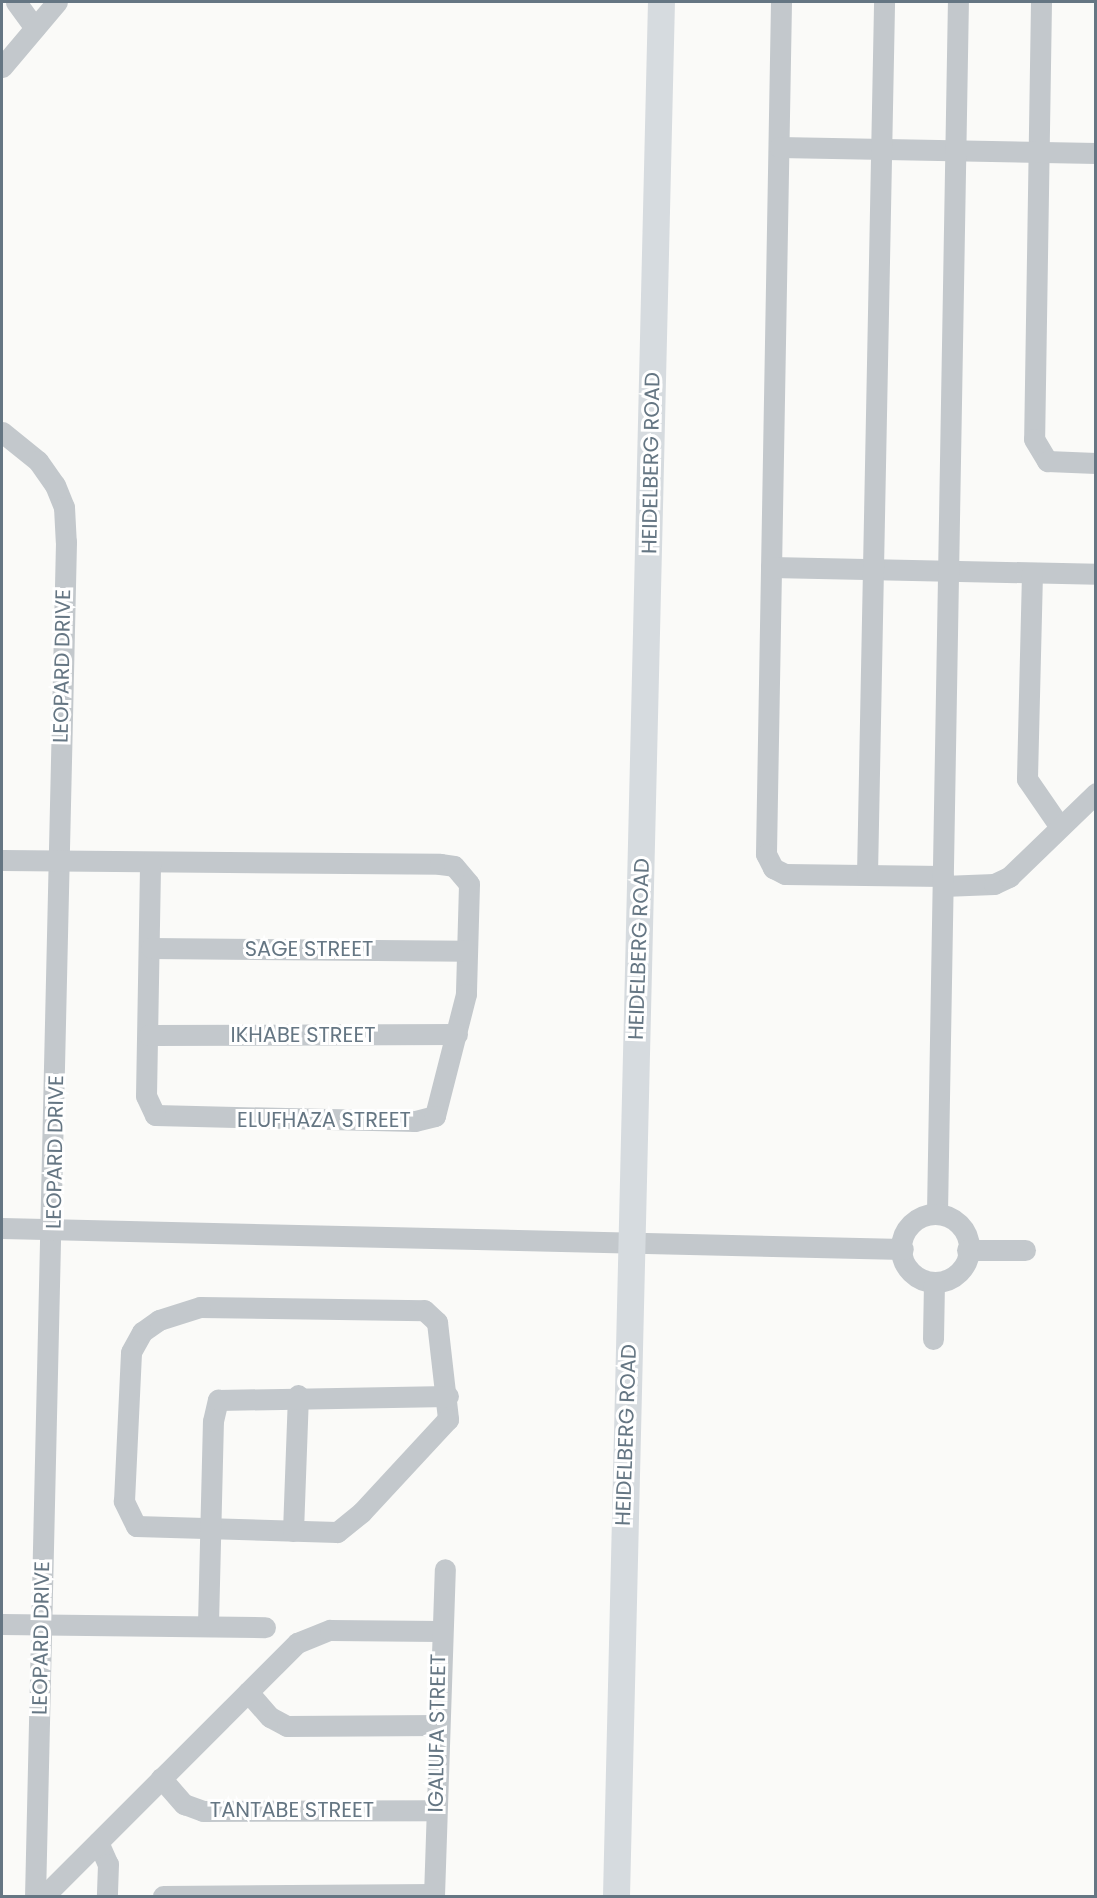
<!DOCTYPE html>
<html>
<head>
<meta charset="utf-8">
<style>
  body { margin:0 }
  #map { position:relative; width:1097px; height:1898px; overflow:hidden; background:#fafaf8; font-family:Poppins,sans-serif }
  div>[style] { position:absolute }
  .minor>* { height:21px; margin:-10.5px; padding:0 10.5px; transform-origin:10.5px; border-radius:10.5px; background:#c3c8cc }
  .minor>.ring { margin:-10.5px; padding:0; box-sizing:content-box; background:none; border:21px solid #c3c8cc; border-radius:50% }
  .major>* { height:27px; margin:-13.5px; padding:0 13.5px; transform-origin:13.5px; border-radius:13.5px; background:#d6dbdf }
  span { translate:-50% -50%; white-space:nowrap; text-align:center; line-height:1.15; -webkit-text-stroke:6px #fff; paint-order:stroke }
  .street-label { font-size:21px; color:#657683 }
  .frame { position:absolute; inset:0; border:3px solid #657683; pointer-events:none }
</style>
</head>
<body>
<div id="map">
  <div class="minor">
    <div style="left:16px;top:2px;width:32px;rotate:54deg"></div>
    <div style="left:781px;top:2px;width:852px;rotate:91.01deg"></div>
    <div style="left:766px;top:854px;width:16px;rotate:63deg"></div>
    <div style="left:773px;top:868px;width:13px;rotate:27deg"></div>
    <div style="left:785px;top:874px;width:158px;rotate:0.7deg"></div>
    <div style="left:1041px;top:2px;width:437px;rotate:90.9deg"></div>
    <div style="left:1034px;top:439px;width:26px;rotate:59deg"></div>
    <div style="left:1047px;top:461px;width:49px;rotate:2.3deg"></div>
    <div style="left:2px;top:67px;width:85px;rotate:-49.8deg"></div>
    <div style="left:779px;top:147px;width:317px;rotate:1.1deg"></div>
    <div style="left:2px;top:432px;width:46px;rotate:38.9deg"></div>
    <div style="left:38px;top:461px;width:29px;rotate:55deg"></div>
    <div style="left:55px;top:485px;width:24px;rotate:68deg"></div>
    <div style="left:64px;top:507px;width:35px;rotate:87deg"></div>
    <div style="left:66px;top:542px;width:1354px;rotate:91.31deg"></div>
    <div style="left:771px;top:567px;width:325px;rotate:1.2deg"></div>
    <div style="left:1032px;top:573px;width:206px;rotate:91.4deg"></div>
    <div style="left:1027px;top:779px;width:58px;rotate:55.5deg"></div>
    <div style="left:2px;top:860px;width:438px;rotate:0.5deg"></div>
    <div style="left:440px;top:864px;width:14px;rotate:8deg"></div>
    <div style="left:454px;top:866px;width:23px;rotate:50deg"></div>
    <div style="left:469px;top:884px;width:110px;rotate:91.6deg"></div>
    <div style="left:466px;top:994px;width:126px;rotate:104.3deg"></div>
    <div style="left:435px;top:1116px;width:21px;rotate:166deg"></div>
    <div style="left:415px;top:1121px;width:260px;rotate:-178.7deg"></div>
    <div style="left:155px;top:1115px;width:21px;rotate:-115deg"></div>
    <div style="left:146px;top:1096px;width:234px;rotate:-89deg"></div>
    <div style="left:867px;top:875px;width:873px;rotate:-88.88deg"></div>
    <div style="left:943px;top:886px;width:51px;rotate:-2.2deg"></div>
    <div style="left:994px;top:884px;width:17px;rotate:-25deg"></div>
    <div style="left:1009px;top:877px;width:121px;rotate:-44deg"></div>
    <div style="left:151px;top:948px;width:316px;rotate:0.5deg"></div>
    <div style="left:149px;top:1035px;width:308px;rotate:-0.2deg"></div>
    <div style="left:937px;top:1213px;width:1211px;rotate:-89.01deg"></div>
    <div class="ring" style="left:901px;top:1214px;width:47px;height:47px"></div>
    <div style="left:2px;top:1228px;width:901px;rotate:1.34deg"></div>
    <div style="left:967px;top:1250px;width:58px"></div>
    <div style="left:200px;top:1307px;width:224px;rotate:0.8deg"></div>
    <div style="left:424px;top:1310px;width:18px;rotate:43deg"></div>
    <div style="left:437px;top:1322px;width:98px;rotate:83.5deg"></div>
    <div style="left:448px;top:1419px;width:127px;rotate:132.8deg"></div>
    <div style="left:362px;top:1512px;width:32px;rotate:141deg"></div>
    <div style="left:337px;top:1532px;width:201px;rotate:-178.3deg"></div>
    <div style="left:136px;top:1526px;width:28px;rotate:-116deg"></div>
    <div style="left:124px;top:1501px;width:149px;rotate:-87.3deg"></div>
    <div style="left:131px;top:1352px;width:23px;rotate:-61deg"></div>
    <div style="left:142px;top:1332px;width:21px;rotate:-35deg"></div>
    <div style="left:159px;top:1320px;width:43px;rotate:-17.6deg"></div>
    <div style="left:933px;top:1339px;width:56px;rotate:-89deg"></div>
    <div style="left:293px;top:1531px;width:136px;rotate:-87.9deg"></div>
    <div style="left:2px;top:1624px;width:263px;rotate:0.7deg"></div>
    <div style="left:208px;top:1624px;width:203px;rotate:-88.6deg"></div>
    <div style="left:213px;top:1421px;width:22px;rotate:-77deg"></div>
    <div style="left:218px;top:1400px;width:230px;rotate:-1deg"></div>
    <div style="left:248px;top:1692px;width:33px;rotate:49deg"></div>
    <div style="left:270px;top:1717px;width:19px;rotate:28deg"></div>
    <div style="left:287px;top:1726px;width:150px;rotate:-0.4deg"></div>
    <div style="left:161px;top:1778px;width:35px;rotate:49deg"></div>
    <div style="left:184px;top:1804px;width:20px;rotate:20deg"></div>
    <div style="left:203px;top:1811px;width:233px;rotate:-0.2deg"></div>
    <div style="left:98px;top:1842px;width:24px;rotate:66deg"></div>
    <div style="left:108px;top:1864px;width:32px;rotate:92deg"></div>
    <div style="left:44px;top:1896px;width:358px;rotate:-45deg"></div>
    <div style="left:297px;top:1643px;width:35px;rotate:-22deg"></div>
    <div style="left:330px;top:1630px;width:109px;rotate:0.5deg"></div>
    <div style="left:163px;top:1896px;width:271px;rotate:-0.4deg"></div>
    <div style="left:434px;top:1896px;width:327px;rotate:-88.1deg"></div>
  </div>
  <div class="major">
    <div style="left:616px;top:1896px;width:1895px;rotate:-88.64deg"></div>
  </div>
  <div class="street-label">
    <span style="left:651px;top:463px;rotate:-89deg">HEIDELBERG ROAD</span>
    <span style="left:62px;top:666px;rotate:-89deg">LEOPARD DRIVE</span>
    <span style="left:309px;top:949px">SAGE STREET</span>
    <span style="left:639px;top:949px;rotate:-88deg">HEIDELBERG ROAD</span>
    <span style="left:303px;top:1035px">IKHABE STREET</span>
    <span style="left:324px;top:1120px">ELUFHAZA STREET</span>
    <span style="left:55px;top:1152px;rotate:-89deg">LEOPARD DRIVE</span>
    <span style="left:626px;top:1435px;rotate:-88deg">HEIDELBERG ROAD</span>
    <span style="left:41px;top:1638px;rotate:-89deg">LEOPARD DRIVE</span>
    <span style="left:437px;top:1733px;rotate:-89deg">IGALUFA STREET</span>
    <span style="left:292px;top:1810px">TANTABE STREET</span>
  </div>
  <div class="frame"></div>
</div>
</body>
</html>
